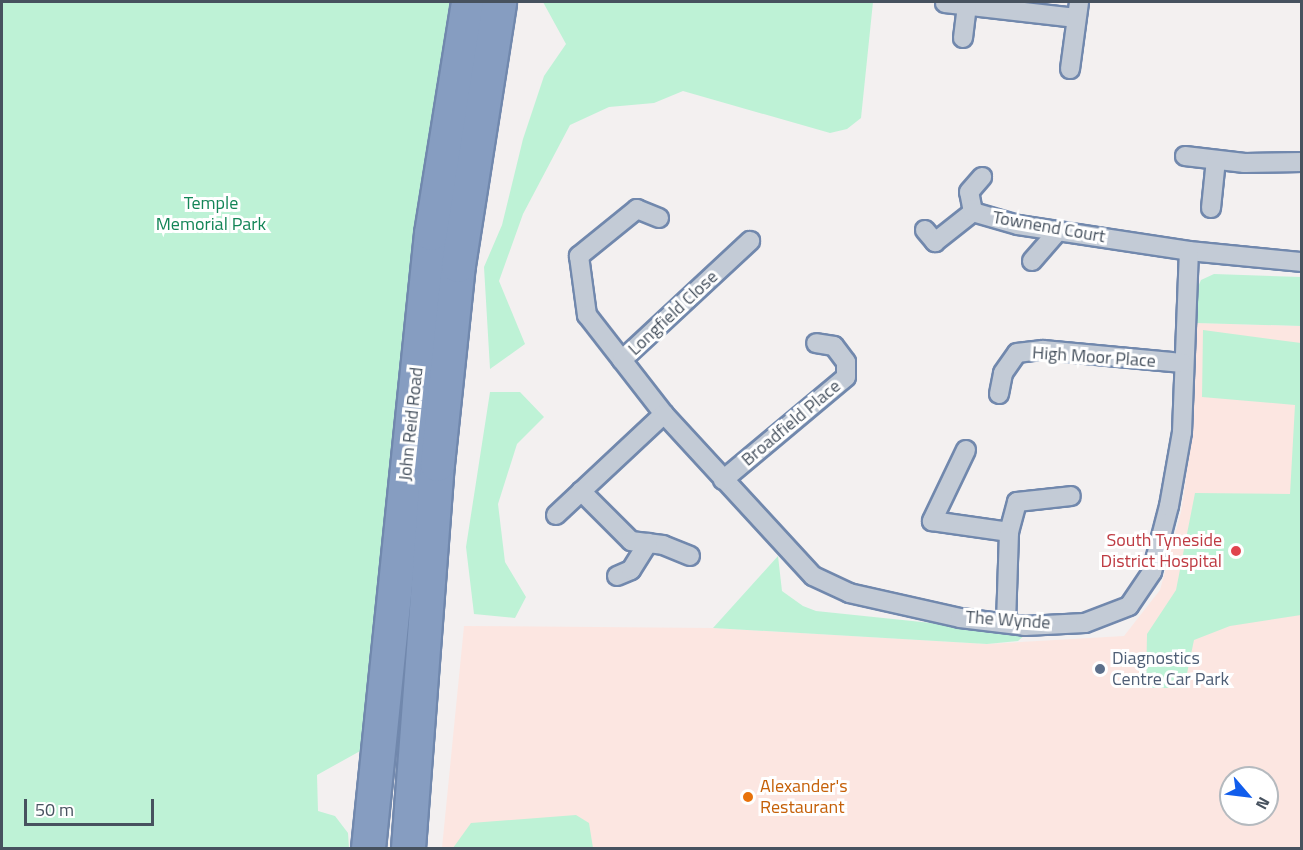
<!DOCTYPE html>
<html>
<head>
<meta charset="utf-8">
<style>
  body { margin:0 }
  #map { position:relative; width:1303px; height:850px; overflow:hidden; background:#f3f0f0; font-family:"Titillium Web",sans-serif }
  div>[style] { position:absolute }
  .medical>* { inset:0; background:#fce6e1 }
  .green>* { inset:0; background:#bef2d6 }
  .roads { filter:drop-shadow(2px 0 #7188ad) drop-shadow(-2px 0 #7188ad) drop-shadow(0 2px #7188ad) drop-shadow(0 -2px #7188ad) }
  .street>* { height:18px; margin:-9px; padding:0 9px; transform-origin:9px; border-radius:9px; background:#c3cbd6 }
  .highway>* { height:33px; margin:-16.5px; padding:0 16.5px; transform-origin:16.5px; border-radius:16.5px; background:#869dc1 }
  .dots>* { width:16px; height:16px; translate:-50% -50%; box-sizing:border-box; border:3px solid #fff; border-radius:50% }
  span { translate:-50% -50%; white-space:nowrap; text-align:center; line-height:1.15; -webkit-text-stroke:6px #fff; paint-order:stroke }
  .park-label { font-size:18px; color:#138557 }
  .street-label { font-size:18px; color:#47525f }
  .health-label { font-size:18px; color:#be3a42 }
  .right { translate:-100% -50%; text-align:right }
  .service-label { font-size:18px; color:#4e5e75 }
  .left { translate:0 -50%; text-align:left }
  .food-label { font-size:18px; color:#c56008 }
  .frame { position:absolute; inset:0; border:3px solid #47525f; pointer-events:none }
  .north { position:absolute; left:1219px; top:766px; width:60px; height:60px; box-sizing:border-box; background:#fff; border:2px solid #b5babf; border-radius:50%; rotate:118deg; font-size:16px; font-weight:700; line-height:24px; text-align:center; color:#47525f }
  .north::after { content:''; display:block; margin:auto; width:21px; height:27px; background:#115dec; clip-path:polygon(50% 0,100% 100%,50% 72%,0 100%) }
  .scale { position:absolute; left:24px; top:799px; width:130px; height:27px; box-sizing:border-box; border:3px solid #47525f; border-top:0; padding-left:8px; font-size:18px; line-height:21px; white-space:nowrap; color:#47525f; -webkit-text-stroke:4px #fff; paint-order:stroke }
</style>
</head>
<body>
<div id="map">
  <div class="medical">
    <div style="clip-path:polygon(evenodd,1196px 323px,1301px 326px,1301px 848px,442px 848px,464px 626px,713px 628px,987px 644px,1124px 636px,1160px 590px,1181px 512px,1193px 429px,1196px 323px,1231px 778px,1267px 778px,1267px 814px,1231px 814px,1231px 778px)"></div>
  </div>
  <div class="green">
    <div style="clip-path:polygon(2px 2px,455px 2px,362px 750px,317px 775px,318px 811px,335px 816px,348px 833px,349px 848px,2px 848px)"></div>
    <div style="clip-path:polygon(543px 2px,873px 2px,861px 118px,847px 129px,830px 133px,683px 91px,654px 103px,609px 107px,570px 125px,523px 214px,499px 281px,525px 344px,490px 369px,484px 267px,502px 225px,523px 139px,544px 76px,566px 44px)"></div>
    <div style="clip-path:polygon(1214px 274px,1301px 277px,1301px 326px,1196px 323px,1194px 296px,1201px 280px)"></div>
    <div style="clip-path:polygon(1203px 330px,1301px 343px,1301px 615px,1230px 626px,1194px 640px,1184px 688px,1146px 688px,1147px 634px,1176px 590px,1195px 493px,1290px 494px,1295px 405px,1202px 397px)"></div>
    <div style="clip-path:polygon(490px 392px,520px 392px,544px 417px,517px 444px,498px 504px,505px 562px,526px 597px,515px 618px,474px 614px,466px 547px)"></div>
    <div style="clip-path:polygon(778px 556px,782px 591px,803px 606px,816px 611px,1027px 633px,1018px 641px,987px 644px,713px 628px)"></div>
    <div style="clip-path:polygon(576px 815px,589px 823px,593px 848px,453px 848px,471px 823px)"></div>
  </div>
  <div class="roads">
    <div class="street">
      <div style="left:945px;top:3px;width:132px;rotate:6.5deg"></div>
      <div style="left:963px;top:38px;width:32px;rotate:-83deg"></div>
      <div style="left:1070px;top:69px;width:68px;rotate:-82.3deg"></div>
      <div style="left:1185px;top:156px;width:60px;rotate:6.7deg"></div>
      <div style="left:1245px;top:163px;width:57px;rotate:-1deg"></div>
      <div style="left:1211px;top:208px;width:48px;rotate:-84.1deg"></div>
      <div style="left:973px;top:212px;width:20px;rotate:-101deg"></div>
      <div style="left:969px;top:192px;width:20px;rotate:-49deg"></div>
      <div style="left:659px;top:218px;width:24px;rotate:-158deg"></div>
      <div style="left:637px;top:209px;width:75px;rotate:141deg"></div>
      <div style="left:579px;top:256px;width:60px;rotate:82.3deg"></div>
      <div style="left:587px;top:315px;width:57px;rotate:52.1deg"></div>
      <div style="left:622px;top:360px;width:175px;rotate:-42.9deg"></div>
      <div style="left:925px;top:230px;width:16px;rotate:50deg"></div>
      <div style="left:935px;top:242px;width:48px;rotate:-38.3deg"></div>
      <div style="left:973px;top:212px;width:47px;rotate:16.1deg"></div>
      <div style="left:1018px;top:225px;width:173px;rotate:8.6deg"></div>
      <div style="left:1189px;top:251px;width:114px;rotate:5.6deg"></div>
      <div style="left:1032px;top:261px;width:40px;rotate:-49deg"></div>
      <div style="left:622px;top:360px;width:68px;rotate:52.1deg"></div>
      <div style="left:664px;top:414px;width:220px;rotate:47.4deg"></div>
      <div style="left:813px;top:576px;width:40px;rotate:25deg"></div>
      <div style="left:849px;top:593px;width:114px;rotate:12.7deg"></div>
      <div style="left:960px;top:618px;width:65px;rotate:7deg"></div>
      <div style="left:1025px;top:626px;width:60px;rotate:-2.9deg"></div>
      <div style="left:1085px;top:623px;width:47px;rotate:-21.1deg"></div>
      <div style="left:1129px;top:606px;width:41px;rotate:-55.9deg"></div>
      <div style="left:1152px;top:572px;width:68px;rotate:-75.6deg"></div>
      <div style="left:1169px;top:506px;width:75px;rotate:-80deg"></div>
      <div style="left:1182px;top:432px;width:181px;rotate:-87.8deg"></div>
      <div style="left:999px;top:394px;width:21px;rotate:-79deg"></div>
      <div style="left:1003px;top:373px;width:24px;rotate:-55deg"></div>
      <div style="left:1017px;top:353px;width:26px;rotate:-7deg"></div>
      <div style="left:1043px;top:350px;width:140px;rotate:5.3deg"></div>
      <div style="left:966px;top:450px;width:79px;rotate:115.6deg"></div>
      <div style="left:932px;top:521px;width:78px;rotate:8.1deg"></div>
      <div style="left:723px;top:480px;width:160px;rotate:-39.9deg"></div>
      <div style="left:846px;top:377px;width:15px;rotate:-90deg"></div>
      <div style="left:846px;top:362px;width:20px;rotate:-127deg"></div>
      <div style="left:834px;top:346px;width:18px;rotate:-171deg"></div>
      <div style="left:581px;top:491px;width:71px;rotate:45deg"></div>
      <div style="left:631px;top:541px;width:32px;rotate:7deg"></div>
      <div style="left:663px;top:545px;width:29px;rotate:22deg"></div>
      <div style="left:556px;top:515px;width:148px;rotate:-43.1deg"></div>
      <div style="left:617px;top:576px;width:15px;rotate:-23deg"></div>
      <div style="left:631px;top:570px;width:32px;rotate:-58deg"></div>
      <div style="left:1006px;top:623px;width:91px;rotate:-88.1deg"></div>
      <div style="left:1009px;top:532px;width:31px;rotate:-75deg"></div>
      <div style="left:1017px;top:502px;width:54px;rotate:-6.3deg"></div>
    </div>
    <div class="highway">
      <div style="left:368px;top:848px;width:618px;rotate:-84.15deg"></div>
      <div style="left:431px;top:233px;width:234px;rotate:-80.9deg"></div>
      <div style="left:408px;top:848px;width:385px;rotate:-85.7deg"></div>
      <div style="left:437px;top:464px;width:200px;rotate:-84deg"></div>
      <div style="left:458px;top:265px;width:266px;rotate:-81.1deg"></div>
    </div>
  </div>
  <div class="dots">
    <div style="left:1236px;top:551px;background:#e0444e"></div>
    <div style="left:1100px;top:669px;background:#5c6f8a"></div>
    <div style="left:748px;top:797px;background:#e8710a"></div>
  </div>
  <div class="park-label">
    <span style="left:211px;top:214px">Temple<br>Memorial Park</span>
  </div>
  <div class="street-label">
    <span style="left:1049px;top:227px;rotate:10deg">Townend Court</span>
    <span style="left:673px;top:313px;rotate:-43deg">Longfield Close</span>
    <span style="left:1094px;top:357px;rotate:4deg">High Moor Place</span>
    <span style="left:791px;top:423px;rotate:-40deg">Broadfield Place</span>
    <span style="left:411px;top:424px;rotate:-84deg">John Reid Road</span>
    <span style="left:1008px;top:620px;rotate:4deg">The Wynde</span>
  </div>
  <div class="health-label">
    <span class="right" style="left:1222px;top:551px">South Tyneside<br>District Hospital</span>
  </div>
  <div class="service-label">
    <span class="left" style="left:1112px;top:669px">Diagnostics<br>Centre Car Park</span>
  </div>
  <div class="food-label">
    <span class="left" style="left:760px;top:797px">Alexander's<br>Restaurant</span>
  </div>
  <div class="frame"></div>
  <div class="north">N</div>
  <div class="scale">50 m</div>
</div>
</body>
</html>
